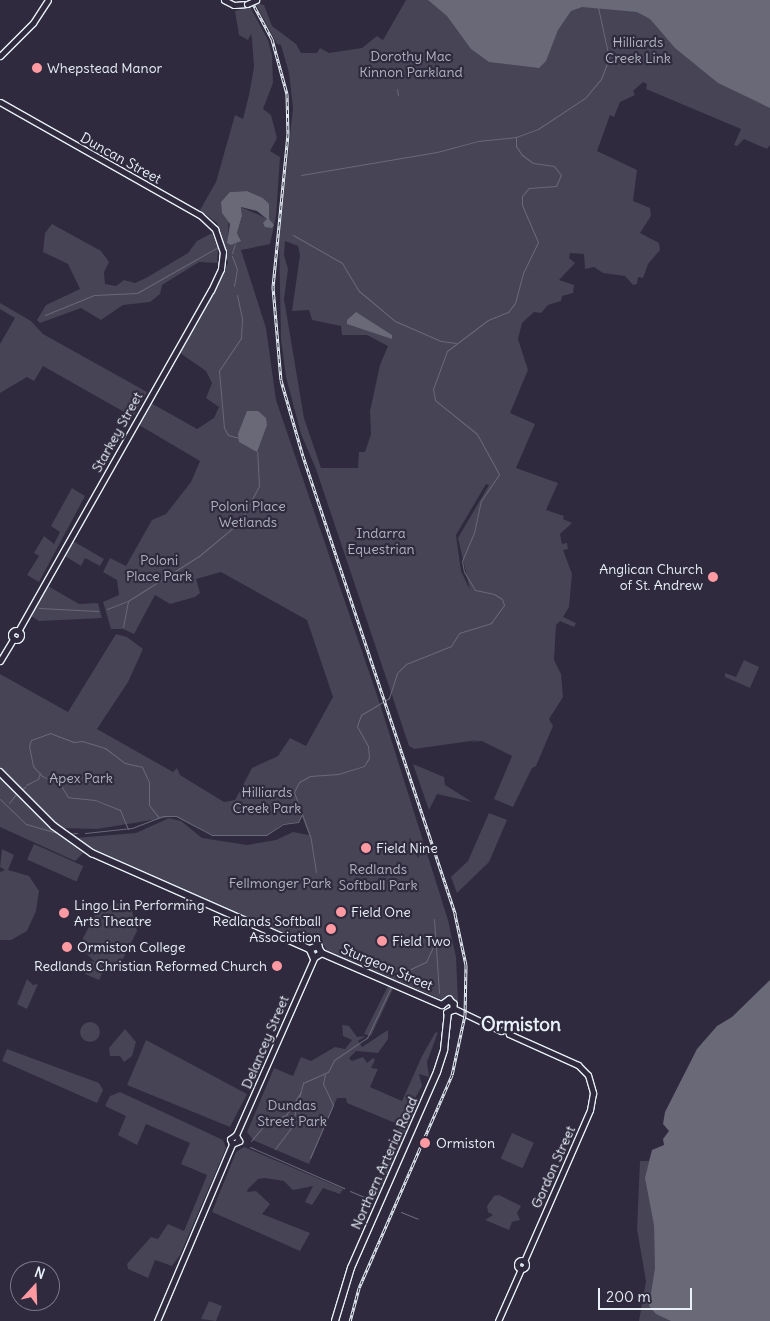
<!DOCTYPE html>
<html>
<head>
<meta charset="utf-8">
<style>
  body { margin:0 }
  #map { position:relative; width:770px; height:1321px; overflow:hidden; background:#2f2a3d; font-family:Delius,sans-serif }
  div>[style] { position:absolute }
  .green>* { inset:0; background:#464455; transform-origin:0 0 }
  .round { border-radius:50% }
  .water>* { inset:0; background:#696978 }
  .stream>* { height:1px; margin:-0.5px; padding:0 0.5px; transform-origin:0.5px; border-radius:0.5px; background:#696978 }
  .roads { filter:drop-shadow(1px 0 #e8f1f8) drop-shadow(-1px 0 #e8f1f8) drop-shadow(0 1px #e8f1f8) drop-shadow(0 -1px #e8f1f8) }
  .secondary>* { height:5px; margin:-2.5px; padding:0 2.5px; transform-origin:2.5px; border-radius:2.5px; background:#2f2a3d }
  .secondary>.ring { margin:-2.5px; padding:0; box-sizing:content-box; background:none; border:5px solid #2f2a3d; border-radius:50% }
  .primary>* { height:5.5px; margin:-2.75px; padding:0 2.75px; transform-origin:2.75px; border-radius:2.75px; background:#2f2a3d }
  .rail>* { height:3px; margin-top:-1.5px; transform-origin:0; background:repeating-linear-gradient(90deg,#2f2a3d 0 4px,#e8f1f8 0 8px); box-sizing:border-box; border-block:1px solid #e8f1f8 }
  .bridges { filter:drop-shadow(1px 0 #e8f1f8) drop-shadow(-1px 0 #e8f1f8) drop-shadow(0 1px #e8f1f8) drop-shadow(0 -1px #e8f1f8) }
  .secondary-bridge>* { height:5px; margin:-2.5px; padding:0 2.5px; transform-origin:2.5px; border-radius:2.5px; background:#2f2a3d }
  .dots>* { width:14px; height:14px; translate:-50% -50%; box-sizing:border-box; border:2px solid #2f2a3d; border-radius:50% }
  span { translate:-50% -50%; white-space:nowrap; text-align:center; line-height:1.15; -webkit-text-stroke:4.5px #2f2a3d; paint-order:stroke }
  .park-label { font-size:14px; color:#afb4bf }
  .poi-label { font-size:14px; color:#e8f1f8 }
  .left { translate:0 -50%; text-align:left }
  .right { translate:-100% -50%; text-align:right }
  .street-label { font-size:14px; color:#e8f1f8 }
  .district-label { font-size:19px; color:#e8f1f8; font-weight:700 }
  .north { position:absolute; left:10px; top:1261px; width:50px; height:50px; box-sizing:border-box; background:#2f2a3d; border:1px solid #797a88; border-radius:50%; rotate:20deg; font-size:14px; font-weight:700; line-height:20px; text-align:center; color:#e8f1f8 }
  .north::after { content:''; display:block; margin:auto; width:18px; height:22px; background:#ff9aa2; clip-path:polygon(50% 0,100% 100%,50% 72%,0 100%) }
  .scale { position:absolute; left:598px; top:1288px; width:94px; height:22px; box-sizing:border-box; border:2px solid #e8f1f8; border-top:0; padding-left:6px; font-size:15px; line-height:18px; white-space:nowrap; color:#e8f1f8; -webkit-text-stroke:4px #2f2a3d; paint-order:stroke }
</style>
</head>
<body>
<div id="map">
  <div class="green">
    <div style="clip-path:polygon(evenodd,406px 0,602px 0,639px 6px,770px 83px,770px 145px,767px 149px,744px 139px,737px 146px,734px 145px,741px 129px,646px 89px,647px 84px,643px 82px,633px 91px,635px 95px,620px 102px,614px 117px,610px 115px,597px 151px,637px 170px,633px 201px,650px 208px,651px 216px,640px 233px,659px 243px,660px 250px,648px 264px,643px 278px,638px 277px,637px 284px,633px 285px,625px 276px,603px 273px,594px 267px,585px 269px,584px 254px,570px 253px,569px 258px,575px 263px,559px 280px,574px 285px,573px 293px,562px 296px,561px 301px,548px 305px,541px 313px,534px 312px,522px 323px,518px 339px,528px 370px,510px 413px,535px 424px,516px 468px,558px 483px,546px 510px,564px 516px,563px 519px,572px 523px,560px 534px,562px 544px,567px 543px,568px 549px,563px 550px,572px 574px,569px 607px,563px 617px,576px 623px,574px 627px,560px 621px,556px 625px,554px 660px,561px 674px,563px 697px,549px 719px,553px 726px,536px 766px,532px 768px,513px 807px,494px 799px,512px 756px,482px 741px,470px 742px,478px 740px,414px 749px,409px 746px,316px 469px,301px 434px,286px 377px,281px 339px,279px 240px,293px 108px,289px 73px,281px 45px,277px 44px,255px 3px,264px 5px,272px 26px,296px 44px,301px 53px,317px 53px,320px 48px,329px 53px,362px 48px,377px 36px,383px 40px,406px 0,285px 241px,298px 246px,300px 255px,292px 311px,309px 310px,312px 320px,341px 326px,342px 335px,367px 335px,388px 346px,380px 365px,370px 411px,371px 434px,365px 452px,359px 452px,358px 468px,321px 468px,304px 418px,284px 299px,288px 269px,284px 255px,285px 241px,406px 0,486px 484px,489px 485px,458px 538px,470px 590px,461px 571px,456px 535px,486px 484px)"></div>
    <div style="clip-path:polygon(evenodd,250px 7px,268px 40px,272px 55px,273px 83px,263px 109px,271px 115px,277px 138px,270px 151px,280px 157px,276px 216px,270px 244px,241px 250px,266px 328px,276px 400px,380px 704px,448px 920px,456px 957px,458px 1002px,452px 998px,443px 1000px,327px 951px,323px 944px,317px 941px,310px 944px,120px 864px,75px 838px,136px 833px,169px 818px,181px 821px,202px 838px,247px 845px,276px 840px,293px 832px,309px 835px,302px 816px,298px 822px,283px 824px,266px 835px,212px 835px,176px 816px,97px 829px,61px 828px,0 767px,0 674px,68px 712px,116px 634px,127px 637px,143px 649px,128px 682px,97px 729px,173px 772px,177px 768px,180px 775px,224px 802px,235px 800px,252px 768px,278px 756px,290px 738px,306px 746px,333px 697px,307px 620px,221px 572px,196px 579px,200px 593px,195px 597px,170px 604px,155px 595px,134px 634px,123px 629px,111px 629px,103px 602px,119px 595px,117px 580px,103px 572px,110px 558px,126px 566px,152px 520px,166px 514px,191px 482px,200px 461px,139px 425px,151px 403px,197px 429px,214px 418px,219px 407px,206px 398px,212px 383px,206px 371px,180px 353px,228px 263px,217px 223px,200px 210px,216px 182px,235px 115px,243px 119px,249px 95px,254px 67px,252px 39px,251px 34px,248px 40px,239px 35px,235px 11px,250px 7px,247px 191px,263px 198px,268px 204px,268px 219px,241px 207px,242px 217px,237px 233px,240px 238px,228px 237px,230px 192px,247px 191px)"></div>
    <div style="clip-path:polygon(52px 224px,101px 251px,109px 262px,104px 272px,105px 284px,116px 286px,124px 280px,135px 283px,146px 278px,188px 253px,197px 241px,212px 233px,218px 248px,217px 263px,199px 262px,162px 285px,160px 294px,150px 302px,123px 305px,101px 320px,81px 308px,40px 323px,37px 320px,46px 305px,80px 289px,68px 264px,43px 252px,45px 233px)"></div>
    <div style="clip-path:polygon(0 303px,31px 321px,43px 334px,147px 392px,133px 417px,43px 366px,34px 381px,27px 377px,0 393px,0 344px,15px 318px,0 309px)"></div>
    <div style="clip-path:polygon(72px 488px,85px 496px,39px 582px,27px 575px,39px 556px,34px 553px,44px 536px,54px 544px,60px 532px,51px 526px)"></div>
    <div style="clip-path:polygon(73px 541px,104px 559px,100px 566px,85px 558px,81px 566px,65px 556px)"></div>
    <div style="clip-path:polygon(48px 586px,79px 604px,98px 603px,102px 618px,39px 621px,31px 616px)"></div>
    <div style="clip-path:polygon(744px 660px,759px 667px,750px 688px,725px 677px,725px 673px,736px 677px)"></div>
    <div style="clip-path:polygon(413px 764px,444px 777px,445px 785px,472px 802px,437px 794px,429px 810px)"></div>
    <div style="clip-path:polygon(0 777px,46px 824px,84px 852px,75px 861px,0 827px)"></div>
    <div style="clip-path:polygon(489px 813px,507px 820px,489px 862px,457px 893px,451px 877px,468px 861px)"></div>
    <div style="left:34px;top:844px;width:54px;height:17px;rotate:24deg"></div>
    <div style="clip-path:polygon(2px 849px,14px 855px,8px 870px,29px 876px,39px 891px,36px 911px,27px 931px,11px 940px,0 940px,0 872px,5px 870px,0 867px)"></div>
    <div style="clip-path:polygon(119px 903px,132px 911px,137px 931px,123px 959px,111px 965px,101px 965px,105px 967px,99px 980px,85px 974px,91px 961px,95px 962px,86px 953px,83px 938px,98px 909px)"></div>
    <div style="clip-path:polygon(27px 979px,33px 985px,38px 984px,27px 1009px,17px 1004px)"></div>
    <div style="clip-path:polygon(388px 986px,393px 989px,371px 1036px,364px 1034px)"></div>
    <div class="round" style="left:80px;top:1022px;width:20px;height:20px"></div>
    <div style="clip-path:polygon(342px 1025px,349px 1026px,357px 1037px,366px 1036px,358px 1041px,362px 1047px,388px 1030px,388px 1039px,378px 1053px,356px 1051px,349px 1058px,352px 1061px,363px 1057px,367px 1063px,373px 1058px,375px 1060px,371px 1068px,378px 1069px,370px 1087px,402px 1101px,422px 1056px,435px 1033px,438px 1032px,427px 1062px,429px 1077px,419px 1074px,422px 1086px,414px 1100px,419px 1105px,378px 1194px,372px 1198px,370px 1195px,400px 1125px,347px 1103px,346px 1098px,337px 1098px,309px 1164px,253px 1140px,247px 1132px,274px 1068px,293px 1076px,301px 1057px,311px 1061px,335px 1047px,345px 1049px,352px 1040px,343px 1036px)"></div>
    <div style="clip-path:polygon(125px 1029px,136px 1042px,132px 1056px,124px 1062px,120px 1056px,110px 1056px,109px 1048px)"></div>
    <div style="clip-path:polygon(146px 1040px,247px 1094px,230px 1127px,127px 1085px)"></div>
    <div style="clip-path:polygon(7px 1049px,99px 1083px,103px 1090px,97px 1103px,2px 1061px)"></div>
    <div style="clip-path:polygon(120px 1092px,223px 1140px,226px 1148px,180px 1255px,172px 1266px,155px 1260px,148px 1278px,128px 1269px,127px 1264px,151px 1237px,158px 1239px,168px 1224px,184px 1231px,207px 1175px,181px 1164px,190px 1143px,146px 1124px,137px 1145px,118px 1135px,126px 1116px,105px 1106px,110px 1096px)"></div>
    <div style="left:512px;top:1133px;width:24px;height:28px;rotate:24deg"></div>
    <div style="clip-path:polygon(244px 1147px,343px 1189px,340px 1194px,323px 1188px,312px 1205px,305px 1202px,313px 1186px,293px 1190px,284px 1181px,265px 1178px,258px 1179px,248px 1189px,247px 1192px,256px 1191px,270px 1204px,262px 1214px,310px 1233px,300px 1251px,212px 1212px,236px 1152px)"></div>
    <div style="clip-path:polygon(651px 1154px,691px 1321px,639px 1321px,646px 1281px,637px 1229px,640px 1161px,649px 1161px)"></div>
    <div style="clip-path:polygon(499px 1195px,521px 1206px,517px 1213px,520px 1220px,512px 1222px,509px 1230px,485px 1220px,493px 1215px,488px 1212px,487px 1206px,494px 1196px)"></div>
    <div style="clip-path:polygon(209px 1301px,222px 1306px,216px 1321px,201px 1319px)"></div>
  </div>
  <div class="water">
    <div style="clip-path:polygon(428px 0,770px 0,770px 108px,718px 83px,675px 48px,650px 19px,637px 12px,582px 7px,571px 11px,558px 30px,546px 61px,539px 68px,489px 62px,471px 49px,447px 16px)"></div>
    <div style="clip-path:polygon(247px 191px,263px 198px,269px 204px,269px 219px,274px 225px,272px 228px,265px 227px,263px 223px,267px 219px,257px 211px,241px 207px,242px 216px,237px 233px,241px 241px,231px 245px,227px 243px,230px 224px,222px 213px,221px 202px,230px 192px)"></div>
    <div style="clip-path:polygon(356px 312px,392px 335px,392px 339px,347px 324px,347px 320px)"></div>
    <div style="clip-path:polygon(247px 411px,258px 411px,266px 418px,267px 425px,257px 452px,239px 442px,238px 434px)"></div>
    <div style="clip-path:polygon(770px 980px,770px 1321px,671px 1321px,656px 1314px,649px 1306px,655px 1268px,654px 1225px,645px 1178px,652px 1150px,664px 1145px,663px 1139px,669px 1131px,663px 1124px,665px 1112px,697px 1049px,717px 1026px,732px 1017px)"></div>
  </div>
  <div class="stream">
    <div style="left:397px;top:89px;width:6px;rotate:81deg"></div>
    <div style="left:301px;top:175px;width:138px;rotate:-9.6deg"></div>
    <div style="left:437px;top:152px;width:42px;rotate:-15deg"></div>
    <div style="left:478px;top:141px;width:38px;rotate:-6deg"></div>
    <div style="left:293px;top:235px;width:56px;rotate:29.7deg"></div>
    <div style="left:342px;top:263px;width:33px;rotate:59deg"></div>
    <div style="left:359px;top:291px;width:47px;rotate:39.8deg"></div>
    <div style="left:395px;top:321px;width:50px;rotate:23.5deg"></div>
    <div style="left:441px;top:341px;width:15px;rotate:8deg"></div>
    <div style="left:232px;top:253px;width:9px;rotate:-72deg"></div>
    <div style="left:232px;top:256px;width:14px;rotate:69deg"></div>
    <div style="left:237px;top:269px;width:17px;rotate:100deg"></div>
    <div style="left:237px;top:295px;width:25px;rotate:78deg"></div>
    <div style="left:242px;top:319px;width:19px;rotate:93deg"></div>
    <div style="left:241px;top:338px;width:40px;rotate:124deg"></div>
    <div style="left:219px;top:371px;width:57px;rotate:85deg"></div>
    <div style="left:224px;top:428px;width:8px;rotate:60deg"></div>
    <div style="left:228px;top:435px;width:11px;rotate:15deg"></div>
    <div style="left:45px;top:315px;width:53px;rotate:-22.2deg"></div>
    <div style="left:94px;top:295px;width:43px;rotate:-2.7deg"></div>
    <div style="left:137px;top:293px;width:93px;rotate:-29.6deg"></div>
    <div style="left:39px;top:608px;width:59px;rotate:2.9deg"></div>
    <div style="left:107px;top:609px;width:22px;rotate:-21deg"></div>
    <div style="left:128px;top:601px;width:84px;rotate:-32.4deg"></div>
    <div style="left:199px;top:556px;width:53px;rotate:-39.7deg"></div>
    <div style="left:240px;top:522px;width:41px;rotate:-62.2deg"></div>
    <div style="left:259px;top:486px;width:34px;rotate:-93deg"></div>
    <div style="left:123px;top:627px;width:26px;rotate:-79deg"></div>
    <div style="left:26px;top:785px;width:13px;rotate:-27deg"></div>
    <div style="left:38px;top:779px;width:6px;rotate:-72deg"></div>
    <div style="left:22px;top:789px;width:4px;rotate:-34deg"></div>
    <div style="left:0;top:799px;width:36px;rotate:44deg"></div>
    <div style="left:26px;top:824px;width:37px;rotate:16deg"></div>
    <div style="left:9px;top:803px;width:11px;rotate:-52deg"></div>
    <div style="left:128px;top:829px;width:21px;rotate:-113deg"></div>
    <div style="left:120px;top:810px;width:27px;rotate:-158deg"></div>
    <div style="left:95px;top:800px;width:27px;rotate:-174deg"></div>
    <div style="left:68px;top:797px;width:15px;rotate:-122deg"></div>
    <div style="left:60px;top:784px;width:20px;rotate:-156deg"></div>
    <div style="left:42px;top:776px;width:13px;rotate:-132deg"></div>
    <div style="left:33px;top:766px;width:20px;rotate:-101deg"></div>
    <div style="left:29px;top:746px;width:6px;rotate:-72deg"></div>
    <div style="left:31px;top:740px;width:20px;rotate:-20deg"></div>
    <div style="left:50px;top:733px;width:26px;rotate:21deg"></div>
    <div style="left:74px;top:742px;width:8px;rotate:-7deg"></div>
    <div style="left:82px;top:741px;width:24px;rotate:17deg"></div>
    <div style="left:105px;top:748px;width:25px;rotate:37deg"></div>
    <div style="left:125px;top:763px;width:17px;rotate:13deg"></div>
    <div style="left:142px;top:767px;width:17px;rotate:65deg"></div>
    <div style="left:149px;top:782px;width:23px;rotate:90deg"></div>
    <div style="left:149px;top:805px;width:16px;rotate:52deg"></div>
    <div style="left:85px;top:833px;width:47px;rotate:-6.1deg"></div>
    <div style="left:132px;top:828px;width:34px;rotate:-21deg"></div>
    <div style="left:164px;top:816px;width:12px"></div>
    <div style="left:176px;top:816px;width:41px;rotate:27.8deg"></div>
    <div style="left:212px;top:835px;width:54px"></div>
    <div style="left:266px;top:835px;width:20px;rotate:-33deg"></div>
    <div style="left:283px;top:824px;width:15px;rotate:-8deg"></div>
    <div style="left:298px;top:822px;width:7px;rotate:-63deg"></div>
    <div style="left:68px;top:834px;width:9px;rotate:-6deg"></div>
    <div style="left:316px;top:872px;width:36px;rotate:-99deg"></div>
    <div style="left:310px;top:836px;width:47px;rotate:-110deg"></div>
    <div style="left:294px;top:792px;width:11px;rotate:-63deg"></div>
    <div style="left:299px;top:782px;width:13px;rotate:-29deg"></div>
    <div style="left:310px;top:776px;width:28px;rotate:-4deg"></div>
    <div style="left:338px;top:774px;width:27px;rotate:-17deg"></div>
    <div style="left:364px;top:766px;width:9px;rotate:-58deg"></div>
    <div style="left:369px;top:758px;width:12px;rotate:-95deg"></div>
    <div style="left:368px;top:746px;width:23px;rotate:-119deg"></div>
    <div style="left:357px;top:726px;width:12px;rotate:-70deg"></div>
    <div style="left:361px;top:715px;width:33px;rotate:-31deg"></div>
    <div style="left:389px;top:698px;width:26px;rotate:-72deg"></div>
    <div style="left:397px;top:673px;width:13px;rotate:-45deg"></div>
    <div style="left:406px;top:664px;width:48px;rotate:-21.8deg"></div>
    <div style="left:451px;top:646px;width:15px;rotate:-58deg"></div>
    <div style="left:459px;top:633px;width:34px;rotate:-17deg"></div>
    <div style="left:491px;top:623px;width:22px;rotate:-54deg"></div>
    <div style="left:504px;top:605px;width:6px;rotate:-108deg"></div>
    <div style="left:502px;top:599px;width:9px;rotate:-148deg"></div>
    <div style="left:494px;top:594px;width:19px;rotate:-168deg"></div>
    <div style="left:475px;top:590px;width:21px;rotate:-121deg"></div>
    <div style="left:464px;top:572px;width:11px;rotate:-100deg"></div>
    <div style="left:462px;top:561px;width:30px;rotate:-67deg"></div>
    <div style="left:474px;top:533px;width:33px;rotate:-78deg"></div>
    <div style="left:481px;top:501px;width:32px;rotate:-56deg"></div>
    <div style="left:499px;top:474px;width:46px;rotate:-118.8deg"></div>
    <div style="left:477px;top:434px;width:54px;rotate:-141deg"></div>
    <div style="left:435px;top:400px;width:11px;rotate:-100deg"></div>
    <div style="left:433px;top:389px;width:40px;rotate:-69.8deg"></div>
    <div style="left:447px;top:351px;width:51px;rotate:-37.1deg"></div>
    <div style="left:488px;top:320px;width:22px;rotate:-22deg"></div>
    <div style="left:508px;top:312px;width:11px;rotate:-52deg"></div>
    <div style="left:515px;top:303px;width:31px;rotate:-75deg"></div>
    <div style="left:523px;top:273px;width:34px;rotate:-64deg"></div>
    <div style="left:538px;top:242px;width:40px;rotate:-113.4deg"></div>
    <div style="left:522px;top:205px;width:9px;rotate:-90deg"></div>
    <div style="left:522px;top:196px;width:11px;rotate:-49deg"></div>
    <div style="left:529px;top:188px;width:27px;rotate:-4deg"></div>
    <div style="left:556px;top:186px;width:12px;rotate:-66deg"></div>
    <div style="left:561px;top:175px;width:11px;rotate:-128deg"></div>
    <div style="left:554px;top:166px;width:21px;rotate:-172deg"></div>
    <div style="left:533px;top:163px;width:14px;rotate:-144deg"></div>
    <div style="left:522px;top:155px;width:11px;rotate:-124deg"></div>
    <div style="left:516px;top:146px;width:9px;rotate:-90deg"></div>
    <div style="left:516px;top:137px;width:23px;rotate:-20deg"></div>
    <div style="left:538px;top:129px;width:56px;rotate:-33.4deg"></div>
    <div style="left:585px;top:98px;width:25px;rotate:-50deg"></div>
    <div style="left:601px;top:79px;width:22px;rotate:-69deg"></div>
    <div style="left:609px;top:58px;width:52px;rotate:-102.2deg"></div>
    <div style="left:434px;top:919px;width:74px;rotate:86.1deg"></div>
    <div style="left:400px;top:974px;width:29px;rotate:-25deg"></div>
    <div style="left:426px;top:962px;width:21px;rotate:-65deg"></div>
    <div style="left:251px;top:1141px;width:23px;rotate:-50deg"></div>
    <div style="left:266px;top:1123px;width:22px;rotate:-22deg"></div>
    <div style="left:286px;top:1115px;width:27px;rotate:-57deg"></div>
    <div style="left:250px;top:1147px;width:103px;rotate:23.6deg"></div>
    <div style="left:275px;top:1149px;width:26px;rotate:-53deg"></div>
    <div style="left:291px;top:1128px;width:47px;rotate:-75.1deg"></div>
    <div style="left:303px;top:1083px;width:27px;rotate:-24deg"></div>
    <div style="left:328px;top:1072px;width:13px;rotate:-63deg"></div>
    <div style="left:334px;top:1060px;width:40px;rotate:-34deg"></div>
    <div style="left:367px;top:1038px;width:56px;rotate:-64.8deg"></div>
    <div style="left:310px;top:1158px;width:58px;rotate:-66.5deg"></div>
    <div style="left:333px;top:1105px;width:23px;rotate:-115deg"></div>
    <div style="left:323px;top:1084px;width:10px;rotate:-79deg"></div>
    <div style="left:350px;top:1191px;width:23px;rotate:23deg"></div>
    <div style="left:401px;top:1212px;width:18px;rotate:22deg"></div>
  </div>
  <div class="roads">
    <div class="secondary">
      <div style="left:224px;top:0;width:11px;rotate:27deg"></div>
      <div style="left:234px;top:5px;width:13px;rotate:-4deg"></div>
      <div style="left:0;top:56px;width:47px;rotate:-45deg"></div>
      <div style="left:33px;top:23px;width:27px;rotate:-57deg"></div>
      <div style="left:0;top:102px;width:230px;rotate:29.5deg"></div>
      <div style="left:200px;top:215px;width:21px;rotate:43deg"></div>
      <div style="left:215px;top:229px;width:24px;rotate:71deg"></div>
      <div style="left:223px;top:252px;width:17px;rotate:97deg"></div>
      <div style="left:221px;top:269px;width:23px;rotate:115deg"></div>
      <div style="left:211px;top:290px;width:392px;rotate:119.5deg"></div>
      <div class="ring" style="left:11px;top:630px;width:5px;height:5px"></div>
      <div style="left:0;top:661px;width:26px;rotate:-59deg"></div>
      <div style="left:455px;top:1009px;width:51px;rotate:25.6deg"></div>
      <div style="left:501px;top:1031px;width:7px;rotate:-27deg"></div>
      <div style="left:507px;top:1028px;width:6px;rotate:72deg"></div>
      <div style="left:509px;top:1034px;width:76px;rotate:24.2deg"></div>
      <div style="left:578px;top:1065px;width:14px;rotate:45deg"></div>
      <div style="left:588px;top:1075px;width:19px;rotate:74deg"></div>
      <div style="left:593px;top:1093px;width:17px;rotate:100deg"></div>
      <div style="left:590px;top:1110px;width:165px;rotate:113.6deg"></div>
      <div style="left:236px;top:1135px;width:193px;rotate:-66.2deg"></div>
      <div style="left:232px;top:1144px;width:8px;rotate:-23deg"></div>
      <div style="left:239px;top:1141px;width:7px;rotate:-117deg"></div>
      <div style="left:232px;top:1144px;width:5px;rotate:-112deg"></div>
      <div style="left:230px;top:1139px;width:7px;rotate:-34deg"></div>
      <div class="ring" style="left:517.5px;top:1260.5px;width:4px;height:4px"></div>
      <div style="left:157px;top:1321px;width:192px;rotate:-67deg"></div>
      <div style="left:498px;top:1321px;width:57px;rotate:-66.1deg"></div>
    </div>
    <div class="primary">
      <div style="left:0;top:772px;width:76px;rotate:45deg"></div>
      <div style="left:54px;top:826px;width:47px;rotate:35.4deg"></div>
      <div style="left:92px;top:853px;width:238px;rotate:23.8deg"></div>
      <div style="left:310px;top:949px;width:10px;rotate:66deg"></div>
      <div style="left:314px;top:958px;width:9px;rotate:-32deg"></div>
      <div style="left:310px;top:949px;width:9px;rotate:-21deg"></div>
      <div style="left:318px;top:946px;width:8px;rotate:60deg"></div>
      <div style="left:322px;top:953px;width:131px;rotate:23.4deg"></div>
      <div style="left:442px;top:1005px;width:9px;rotate:-36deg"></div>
      <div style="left:449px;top:1000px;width:6px;rotate:39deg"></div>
      <div style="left:454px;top:1004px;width:6px;rotate:90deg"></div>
      <div style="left:454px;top:1010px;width:7px;rotate:153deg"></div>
      <div style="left:335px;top:1321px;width:55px;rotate:-73.2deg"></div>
      <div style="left:351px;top:1268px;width:214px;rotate:-66.3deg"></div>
      <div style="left:437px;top:1072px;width:23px;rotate:-72deg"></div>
      <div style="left:444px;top:1050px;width:37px;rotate:-84deg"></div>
    </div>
  </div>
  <div class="rail">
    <div style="left:251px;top:0;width:44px;rotate:61.7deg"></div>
    <div style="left:272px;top:39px;width:57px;rotate:74.7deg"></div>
    <div style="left:287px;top:94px;width:40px;rotate:88.6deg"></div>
    <div style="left:288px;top:134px;width:154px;rotate:95.6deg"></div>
    <div style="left:273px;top:287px;width:93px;rotate:85.1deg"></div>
    <div style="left:281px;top:380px;width:79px;rotate:73.9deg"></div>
    <div style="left:303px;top:456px;width:483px;rotate:71.6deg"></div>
    <div style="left:455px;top:914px;width:52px;rotate:77.8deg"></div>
    <div style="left:466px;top:965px;width:50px;rotate:91.1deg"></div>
    <div style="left:465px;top:1015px;width:61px;rotate:102.2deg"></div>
    <div style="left:452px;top:1075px;width:232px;rotate:113.6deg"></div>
    <div style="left:359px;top:1288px;width:34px;rotate:105deg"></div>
  </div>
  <div class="bridges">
    <div class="secondary-bridge">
      <div style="left:247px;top:4px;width:10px;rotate:-24deg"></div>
    </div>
  </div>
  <div class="dots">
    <div style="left:37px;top:68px;background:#ff9aa2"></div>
    <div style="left:713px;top:577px;background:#ff9aa2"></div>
    <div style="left:366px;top:848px;background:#ff9aa2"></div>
    <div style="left:341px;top:912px;background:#ff9aa2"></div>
    <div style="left:64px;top:913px;background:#ff9aa2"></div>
    <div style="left:331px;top:929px;background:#ff9aa2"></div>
    <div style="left:382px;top:941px;background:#ff9aa2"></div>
    <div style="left:67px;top:947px;background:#ff9aa2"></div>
    <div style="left:277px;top:966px;background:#ff9aa2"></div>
    <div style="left:425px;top:1143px;background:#ff9aa2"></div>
  </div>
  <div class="park-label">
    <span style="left:638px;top:50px">Hilliards<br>Creek Link</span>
    <span style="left:411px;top:64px">Dorothy Mac<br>Kinnon Parkland</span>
    <span style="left:248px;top:514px">Poloni Place<br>Wetlands</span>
    <span style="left:381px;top:541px">Indarra<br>Equestrian</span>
    <span style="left:159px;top:568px">Poloni<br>Place Park</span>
    <span style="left:81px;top:778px">Apex Park</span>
    <span style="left:267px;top:800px">Hilliards<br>Creek Park</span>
    <span style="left:378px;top:877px">Redlands<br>Softball Park</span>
    <span style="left:280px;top:883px">Fellmonger Park</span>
    <span style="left:292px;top:1113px">Dundas<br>Street Park</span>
  </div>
  <div class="poi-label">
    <span class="left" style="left:47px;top:68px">Whepstead Manor</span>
    <span class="right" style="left:703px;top:577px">Anglican Church<br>of St. Andrew</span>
    <span class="left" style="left:376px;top:848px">Field Nine</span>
    <span class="left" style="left:74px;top:913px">Lingo Lin Performing<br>Arts Theatre</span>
    <span class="left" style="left:351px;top:912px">Field One</span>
    <span class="right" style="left:321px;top:929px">Redlands Softball<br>Association</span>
    <span class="left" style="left:392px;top:941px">Field Two</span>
    <span class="left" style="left:77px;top:947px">Ormiston College</span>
    <span class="right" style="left:267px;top:966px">Redlands Christian Reformed Church</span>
    <span class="left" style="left:436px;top:1143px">Ormiston</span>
  </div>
  <div class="street-label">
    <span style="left:121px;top:158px;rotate:29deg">Duncan Street</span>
    <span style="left:117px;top:432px;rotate:-61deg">Starkey Street</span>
    <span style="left:387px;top:967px;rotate:23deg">Sturgeon Street</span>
    <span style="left:265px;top:1042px;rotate:-67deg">Delancey Street</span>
    <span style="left:384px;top:1163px;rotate:-66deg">Northern Arterial Road</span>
    <span style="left:553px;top:1167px;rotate:-66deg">Gordon Street</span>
  </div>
  <div class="district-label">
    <span style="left:521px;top:1025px">Ormiston</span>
  </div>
  <div class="north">N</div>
  <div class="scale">200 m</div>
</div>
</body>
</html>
